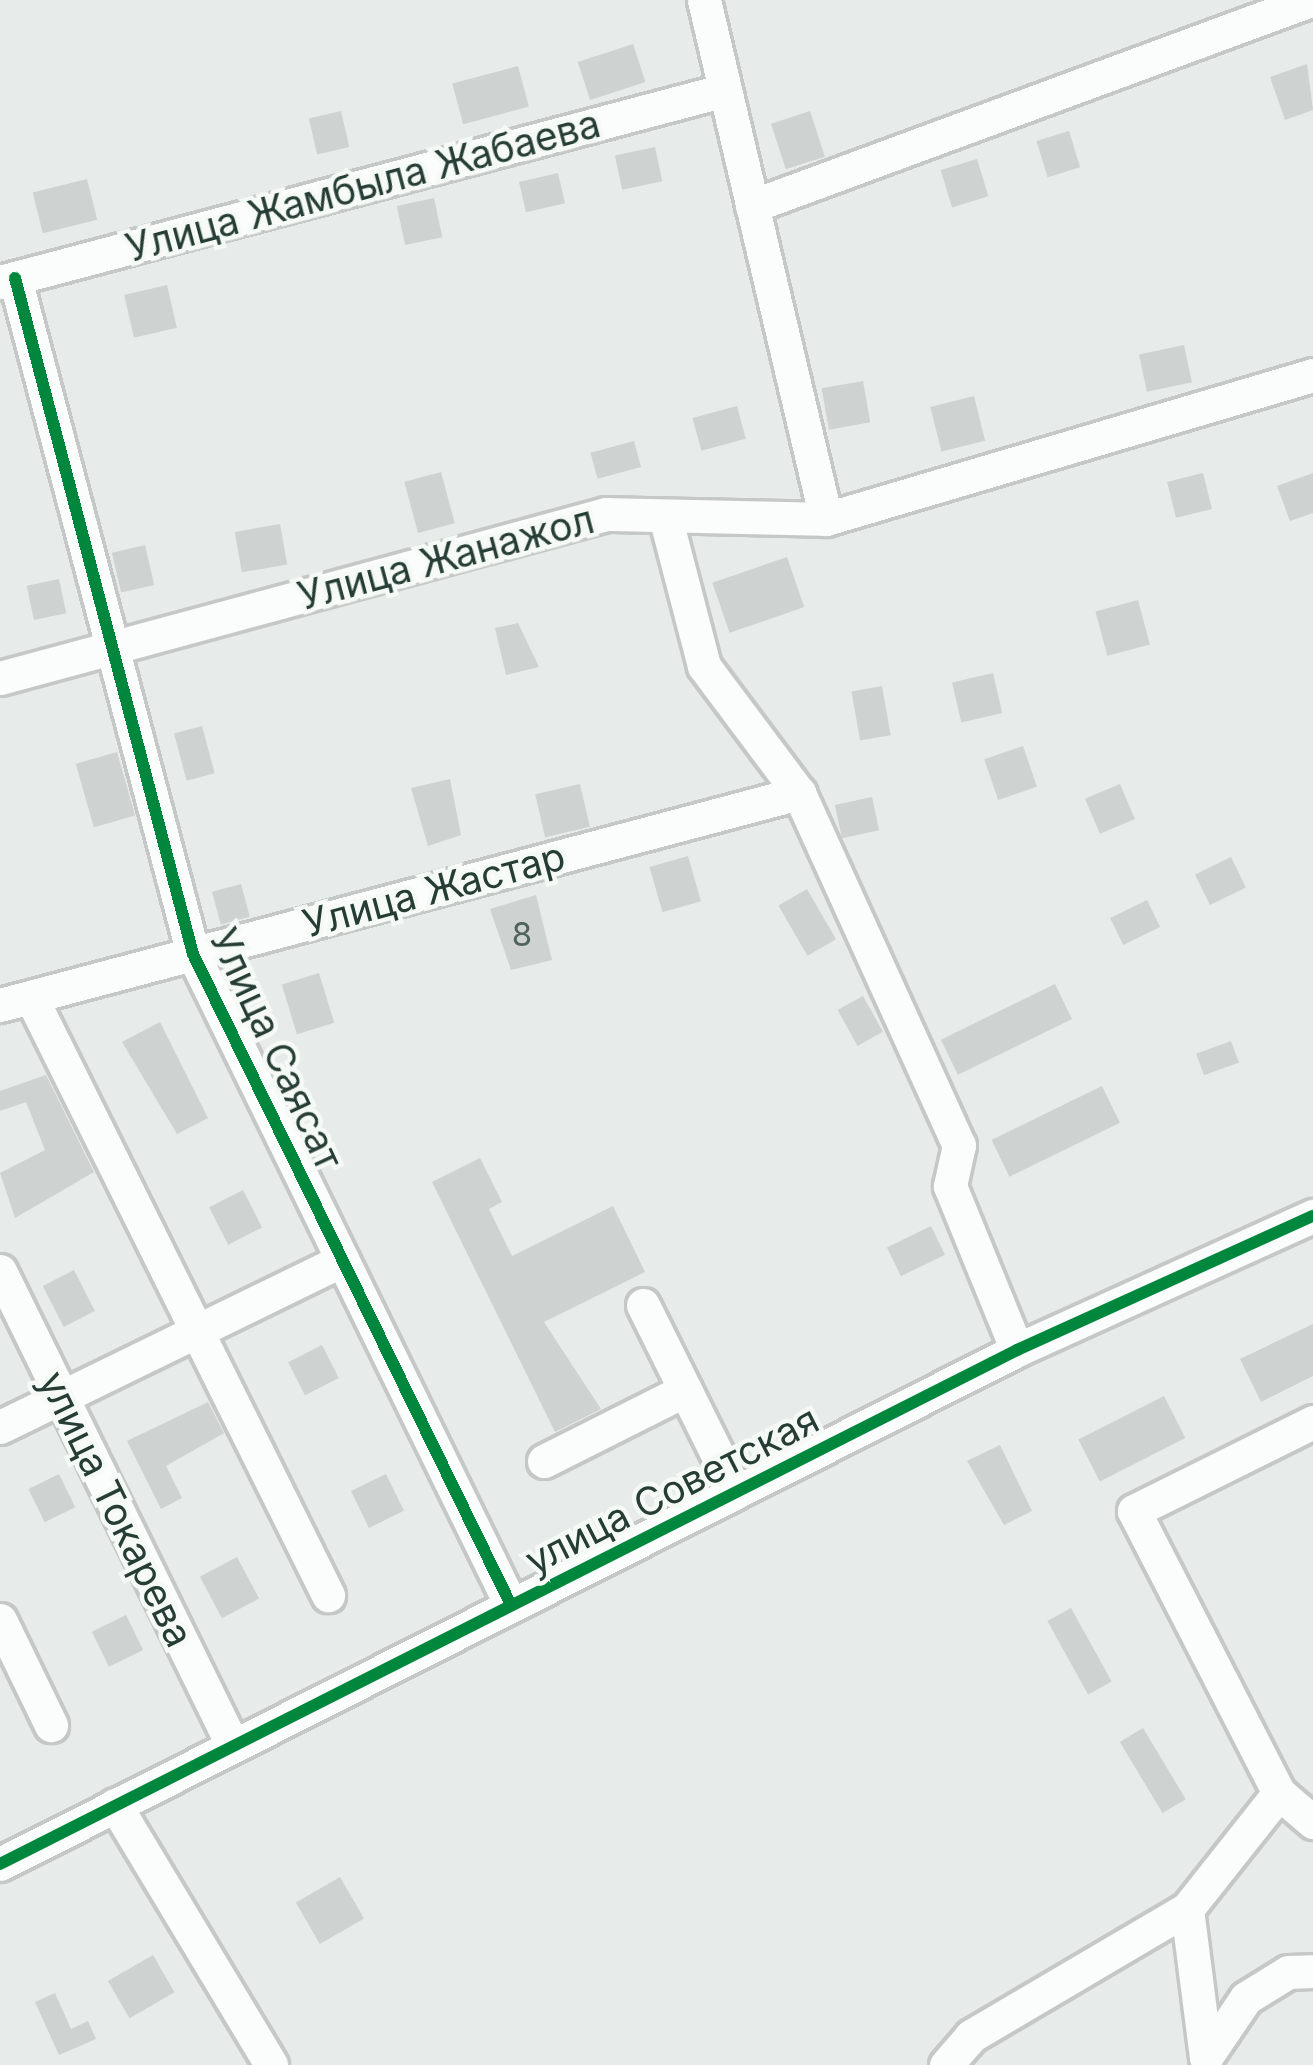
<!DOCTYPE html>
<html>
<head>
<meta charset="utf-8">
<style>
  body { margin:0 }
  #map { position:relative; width:1313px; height:2065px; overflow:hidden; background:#e7ebe9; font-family:Inter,sans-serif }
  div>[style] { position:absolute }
  .building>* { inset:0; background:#ced3d1; transform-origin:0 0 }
  .roads { filter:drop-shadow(3px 0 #c4c8c6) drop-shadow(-3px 0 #c4c8c6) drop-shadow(0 3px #c4c8c6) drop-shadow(0 -3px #c4c8c6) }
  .minor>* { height:33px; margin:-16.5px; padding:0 16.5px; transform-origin:16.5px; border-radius:16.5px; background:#fbfcfc }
  .cycleway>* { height:12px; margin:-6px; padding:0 6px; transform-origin:6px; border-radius:6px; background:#00873e }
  span { translate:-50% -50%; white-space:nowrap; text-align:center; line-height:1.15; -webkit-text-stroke:9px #f6faf7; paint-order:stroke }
  .number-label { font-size:33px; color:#51635d }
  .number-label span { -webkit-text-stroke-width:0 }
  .street-label { font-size:39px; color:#263d35 }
</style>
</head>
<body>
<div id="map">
  <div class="building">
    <div style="left:633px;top:44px;width:40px;height:58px;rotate:72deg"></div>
    <div style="clip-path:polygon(1307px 64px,1313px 110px,1285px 120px,1270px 77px)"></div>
    <div style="left:518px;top:66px;width:42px;height:68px;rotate:75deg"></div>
    <div style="left:341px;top:111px;width:37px;height:33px;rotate:77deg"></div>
    <div style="left:810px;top:111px;width:48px;height:41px;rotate:72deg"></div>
    <div style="left:1069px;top:131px;width:38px;height:34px;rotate:73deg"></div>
    <div style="left:655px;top:147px;width:35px;height:41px;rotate:78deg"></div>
    <div style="left:977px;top:159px;width:39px;height:38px;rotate:73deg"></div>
    <div style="left:558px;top:173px;width:31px;height:40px;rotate:77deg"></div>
    <div style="left:87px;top:179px;width:42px;height:56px;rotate:76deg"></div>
    <div style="left:434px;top:198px;width:40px;height:38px;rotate:78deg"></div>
    <div style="left:167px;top:285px;width:44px;height:44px;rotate:77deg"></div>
    <div style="left:1184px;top:345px;width:38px;height:46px;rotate:78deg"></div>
    <div style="left:863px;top:381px;width:42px;height:42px;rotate:80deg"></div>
    <div style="left:974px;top:396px;width:46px;height:45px;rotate:76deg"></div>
    <div style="left:737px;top:406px;width:34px;height:46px;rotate:75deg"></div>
    <div style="left:634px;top:441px;width:27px;height:45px;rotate:75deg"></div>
    <div style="left:441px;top:472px;width:53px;height:38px;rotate:75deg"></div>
    <div style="left:1203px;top:473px;width:37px;height:37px;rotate:76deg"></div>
    <div style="clip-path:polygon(1313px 473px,1313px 513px,1290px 521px,1277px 486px)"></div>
    <div style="left:280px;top:524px;width:41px;height:46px;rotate:80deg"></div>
    <div style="left:145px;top:545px;width:41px;height:34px;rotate:77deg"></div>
    <div style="left:787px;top:557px;width:53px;height:79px;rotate:71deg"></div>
    <div style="left:59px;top:579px;width:35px;height:33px;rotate:78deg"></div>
    <div style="left:1138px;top:600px;width:46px;height:44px;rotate:75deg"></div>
    <div style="clip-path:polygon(518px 623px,539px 667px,506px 675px,495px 628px)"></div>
    <div style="left:993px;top:673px;width:41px;height:42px;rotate:77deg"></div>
    <div style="left:882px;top:686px;width:50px;height:31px;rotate:80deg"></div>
    <div style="left:202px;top:726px;width:49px;height:29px;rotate:75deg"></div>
    <div style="left:1023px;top:746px;width:43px;height:41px;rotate:71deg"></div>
    <div style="left:117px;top:752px;width:66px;height:43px;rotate:74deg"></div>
    <div style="clip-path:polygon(450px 779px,461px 835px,428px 846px,411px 788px)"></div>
    <div style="left:580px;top:784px;width:44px;height:46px;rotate:77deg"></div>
    <div style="left:1120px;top:784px;width:38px;height:38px;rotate:67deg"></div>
    <div style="left:872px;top:797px;width:34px;height:38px;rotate:78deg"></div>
    <div style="left:688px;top:856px;width:47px;height:40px;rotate:74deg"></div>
    <div style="left:1231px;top:857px;width:34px;height:40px;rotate:64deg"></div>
    <div style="left:241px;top:884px;width:34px;height:30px;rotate:75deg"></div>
    <div style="left:807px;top:889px;width:58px;height:33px;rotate:60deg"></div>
    <div style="clip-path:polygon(536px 895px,552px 960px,511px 970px,490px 909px)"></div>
    <div style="left:1147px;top:900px;width:30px;height:41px;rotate:64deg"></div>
    <div style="left:319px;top:973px;width:52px;height:39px;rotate:73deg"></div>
    <div style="left:1055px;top:984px;width:39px;height:127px;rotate:64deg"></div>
    <div style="left:863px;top:996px;width:41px;height:29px;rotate:61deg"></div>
    <div style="clip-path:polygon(160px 1022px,208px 1118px,177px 1134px,122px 1042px)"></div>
    <div style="left:1231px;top:1041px;width:23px;height:37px;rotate:70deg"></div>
    <div style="clip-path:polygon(46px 1075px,94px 1172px,15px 1218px,0 1173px,45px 1150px,26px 1102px,0 1111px,0 1091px)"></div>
    <div style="left:1102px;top:1086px;width:41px;height:123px;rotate:64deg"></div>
    <div style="clip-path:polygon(480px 1158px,502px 1202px,489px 1209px,512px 1256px,613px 1206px,645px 1272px,544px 1322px,601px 1409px,555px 1432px,432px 1182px)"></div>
    <div style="left:243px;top:1190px;width:42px;height:38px;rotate:63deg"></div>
    <div style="left:931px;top:1226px;width:32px;height:49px;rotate:64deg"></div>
    <div style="left:74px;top:1270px;width:46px;height:35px;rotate:63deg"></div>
    <div style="clip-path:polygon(1313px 1324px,1313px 1376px,1261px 1402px,1240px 1359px)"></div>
    <div style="left:322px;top:1345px;width:37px;height:38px;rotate:63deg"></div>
    <div style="left:1164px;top:1396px;width:47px;height:96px;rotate:63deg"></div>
    <div style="clip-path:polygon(208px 1402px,224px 1433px,166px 1466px,182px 1498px,161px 1509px,127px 1441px)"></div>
    <div style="clip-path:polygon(1000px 1445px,1032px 1511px,1004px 1525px,967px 1461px)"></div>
    <div style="left:59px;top:1474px;width:37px;height:34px;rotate:64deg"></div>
    <div style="left:386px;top:1474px;width:41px;height:39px;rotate:64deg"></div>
    <div style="left:237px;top:1557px;width:47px;height:42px;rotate:62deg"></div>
    <div style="left:1071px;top:1608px;width:84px;height:27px;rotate:61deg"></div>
    <div style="left:126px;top:1615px;width:39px;height:38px;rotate:64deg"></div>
    <div style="left:1143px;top:1728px;width:83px;height:27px;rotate:59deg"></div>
    <div style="left:340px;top:1877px;width:48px;height:51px;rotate:60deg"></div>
    <div style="left:153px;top:1955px;width:43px;height:52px;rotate:60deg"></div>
    <div style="clip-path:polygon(55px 1993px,71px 2029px,88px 2021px,96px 2039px,59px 2055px,35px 2002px)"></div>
  </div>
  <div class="roads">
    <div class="minor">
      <div style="left:704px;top:0;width:533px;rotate:76.77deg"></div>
      <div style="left:752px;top:206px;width:596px;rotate:-20.23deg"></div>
      <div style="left:15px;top:278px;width:699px;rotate:75.25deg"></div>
      <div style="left:193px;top:954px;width:725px;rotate:63.97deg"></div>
      <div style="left:0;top:282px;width:750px;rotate:-14.83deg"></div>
      <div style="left:665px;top:516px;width:155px;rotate:75.4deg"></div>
      <div style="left:704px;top:666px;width:159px;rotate:53.2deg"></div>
      <div style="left:799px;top:793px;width:387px;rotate:65.6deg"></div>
      <div style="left:959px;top:1145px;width:42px;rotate:102.4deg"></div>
      <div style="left:950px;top:1186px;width:177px;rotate:67.8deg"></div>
      <div style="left:0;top:678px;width:628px;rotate:-15.14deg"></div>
      <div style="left:606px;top:514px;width:220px;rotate:1.3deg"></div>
      <div style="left:826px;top:519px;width:508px;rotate:-16.47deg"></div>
      <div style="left:31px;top:997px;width:668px;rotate:63.59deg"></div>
      <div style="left:0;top:1005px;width:827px;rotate:-14.86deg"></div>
      <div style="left:0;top:1271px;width:529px;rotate:63.87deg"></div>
      <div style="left:643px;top:1305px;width:209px;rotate:63.6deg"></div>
      <div style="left:1313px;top:1422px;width:200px;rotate:153.6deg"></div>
      <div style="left:1134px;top:1511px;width:317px;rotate:62.8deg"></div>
      <div style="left:1279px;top:1793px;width:45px;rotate:40.5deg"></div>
      <div style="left:0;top:1427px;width:381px;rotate:-26deg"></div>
      <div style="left:544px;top:1461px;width:158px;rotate:-26.7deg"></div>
      <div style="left:0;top:1620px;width:117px;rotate:64.1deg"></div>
      <div style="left:115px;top:1805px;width:303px;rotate:59deg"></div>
      <div style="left:0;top:1864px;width:1140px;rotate:-26.81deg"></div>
      <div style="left:1017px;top:1350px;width:325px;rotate:-24.4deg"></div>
      <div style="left:1187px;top:1909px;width:149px;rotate:82.7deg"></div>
      <div style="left:1206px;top:2057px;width:71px;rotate:-55.9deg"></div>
      <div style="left:1246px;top:1998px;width:49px;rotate:-31.8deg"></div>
      <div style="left:1288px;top:1972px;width:25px;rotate:-2deg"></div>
      <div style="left:946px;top:2065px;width:38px;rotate:-49deg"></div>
      <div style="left:971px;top:2036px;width:251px;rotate:-30.5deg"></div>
      <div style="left:1187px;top:1909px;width:148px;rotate:-51.6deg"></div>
    </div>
  </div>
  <div class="cycleway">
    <div style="left:15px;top:278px;width:699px;rotate:75.25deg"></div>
    <div style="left:193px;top:954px;width:725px;rotate:63.97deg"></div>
    <div style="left:0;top:1864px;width:1140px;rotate:-26.81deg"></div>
    <div style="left:1017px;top:1350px;width:325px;rotate:-24.4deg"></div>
  </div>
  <div class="number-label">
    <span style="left:522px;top:935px">8</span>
  </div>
  <div class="street-label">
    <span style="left:363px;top:186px;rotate:-15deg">Улица Жамбыла Жабаева</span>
    <span style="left:446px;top:558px;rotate:-15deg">Улица Жанажол</span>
    <span style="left:434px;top:890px;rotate:-15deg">Улица Жастар</span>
    <span style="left:276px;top:1049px;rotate:65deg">Улица Саясат</span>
    <span style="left:672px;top:1490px;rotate:-27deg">улица Советская</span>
    <span style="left:116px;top:1509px;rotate:64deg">улица Токарева</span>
  </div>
</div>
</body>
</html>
